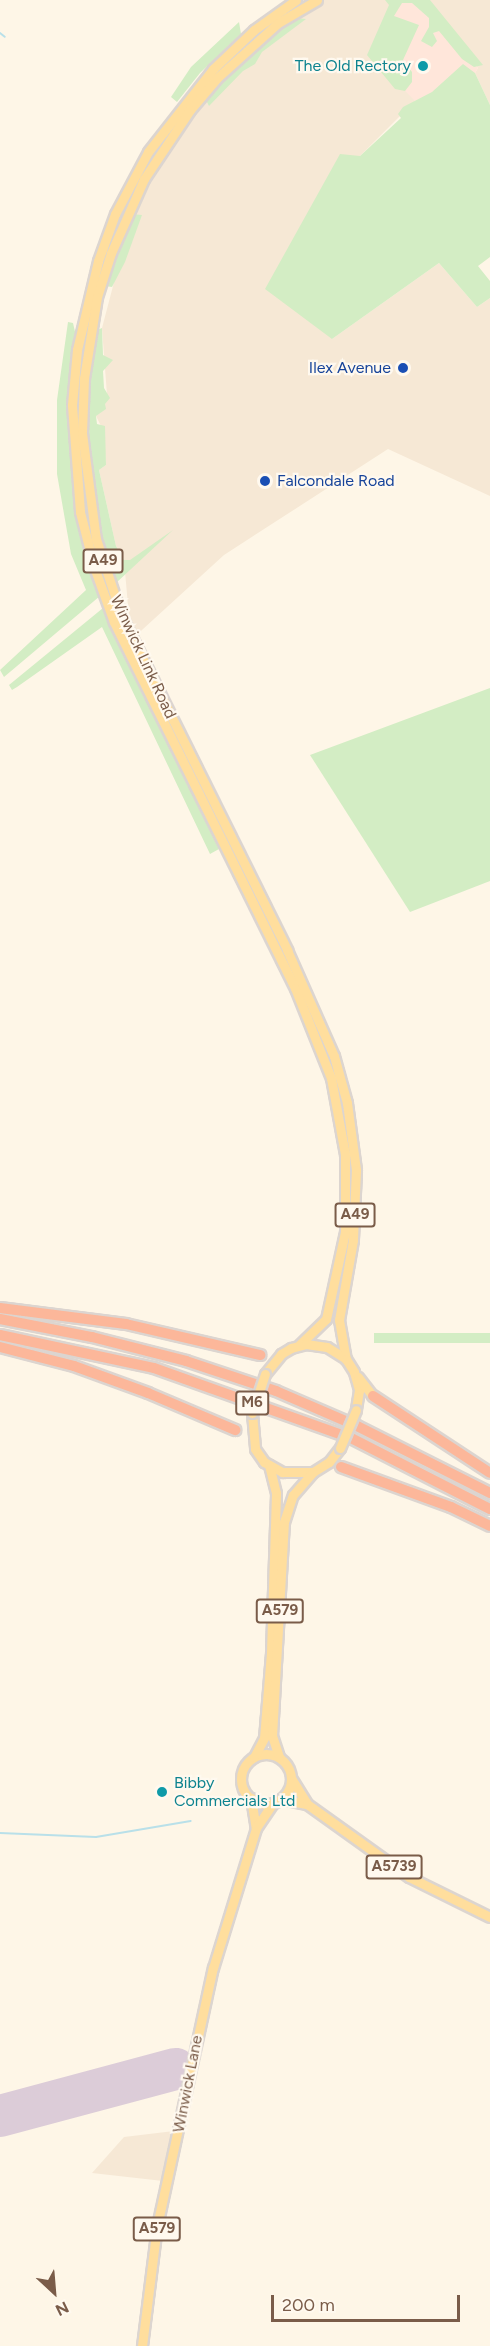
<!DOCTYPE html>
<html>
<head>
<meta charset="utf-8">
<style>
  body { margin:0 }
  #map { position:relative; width:490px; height:2346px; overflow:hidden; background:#fef6e7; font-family:Figtree,sans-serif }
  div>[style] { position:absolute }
  .residential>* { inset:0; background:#f6e8d5 }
  .commercial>* { inset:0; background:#ffe6da }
  .green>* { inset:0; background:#d3edc4; transform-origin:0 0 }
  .stream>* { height:2px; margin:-1px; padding:0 1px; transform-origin:1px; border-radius:1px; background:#b9e0e9 }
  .runway>* { height:42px; margin:-21px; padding:0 21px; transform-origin:21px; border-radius:21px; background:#dcccd8 }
  .roads { filter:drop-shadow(2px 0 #dcd5d0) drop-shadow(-2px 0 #dcd5d0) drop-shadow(0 2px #dcd5d0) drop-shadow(0 -2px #dcd5d0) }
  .major>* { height:9px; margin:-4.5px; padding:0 4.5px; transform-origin:4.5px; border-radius:4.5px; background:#ffde9d }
  .major>.ring { margin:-4.5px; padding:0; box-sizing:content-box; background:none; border:9px solid #ffde9d; border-radius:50% }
  .highway>* { height:10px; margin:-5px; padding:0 5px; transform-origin:5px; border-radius:5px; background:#fcb79a }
  .bridges { filter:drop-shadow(2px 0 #dcd5d0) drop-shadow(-2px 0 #dcd5d0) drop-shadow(0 2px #dcd5d0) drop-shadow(0 -2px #dcd5d0) }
  .major-bridge>* { height:9px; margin:-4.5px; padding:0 4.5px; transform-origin:4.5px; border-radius:4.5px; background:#ffde9d }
  .dots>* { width:16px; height:16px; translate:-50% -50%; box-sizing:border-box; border:3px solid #fff9ef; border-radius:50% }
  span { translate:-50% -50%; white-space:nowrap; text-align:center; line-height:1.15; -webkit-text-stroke:4.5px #fff9ef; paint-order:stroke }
  .shield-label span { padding:2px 4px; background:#fff9ef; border:2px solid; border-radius:4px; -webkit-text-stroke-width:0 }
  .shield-label { font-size:15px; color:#7a5c49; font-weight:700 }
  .culture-label { font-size:16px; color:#0d838f }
  .right { translate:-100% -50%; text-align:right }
  .left { translate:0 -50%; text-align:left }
  .transit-label { font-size:16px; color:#164399 }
  .street-label { font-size:16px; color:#7a5c49 }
  .north { position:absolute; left:24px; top:2262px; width:60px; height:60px; -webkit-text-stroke:4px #fff9ef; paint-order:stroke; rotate:154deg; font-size:16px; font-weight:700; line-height:24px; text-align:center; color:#7a5c49 }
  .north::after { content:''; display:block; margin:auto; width:21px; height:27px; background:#7a5c49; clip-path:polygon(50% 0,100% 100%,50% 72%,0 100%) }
  .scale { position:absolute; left:271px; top:2295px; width:189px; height:27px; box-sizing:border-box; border:3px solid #7a5c49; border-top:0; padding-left:8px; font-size:18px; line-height:21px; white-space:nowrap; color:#7a5c49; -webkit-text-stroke:4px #fff9ef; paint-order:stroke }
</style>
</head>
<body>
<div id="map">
  <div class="residential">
    <div style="clip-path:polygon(320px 0,393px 0,415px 101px,360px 156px,332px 339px,439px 263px,477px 307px,490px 298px,490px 496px,388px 449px,224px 555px,131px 640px,124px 560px,116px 546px,99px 470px,106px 465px,103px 430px,96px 416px,107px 395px,102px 328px,140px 183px,185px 117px,234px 61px,297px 10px)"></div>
    <div style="clip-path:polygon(423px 0,490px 0,490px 105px,475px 73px,478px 68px)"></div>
    <div style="clip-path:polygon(174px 2131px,163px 2181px,92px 2173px,124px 2137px)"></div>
  </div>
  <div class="commercial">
    <div style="clip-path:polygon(393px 0,423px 0,478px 68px,475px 73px,415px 101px,368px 53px)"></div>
  </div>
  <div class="green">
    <div style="clip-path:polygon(308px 0,238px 52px,192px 102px,144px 173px,115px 233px,92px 308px,80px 389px,80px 461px,96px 563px,82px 498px,76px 422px,81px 344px,105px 250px,149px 157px,194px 95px,260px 29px)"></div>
    <div style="clip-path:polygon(385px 0,430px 0,483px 65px,474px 67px,462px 59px,439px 31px,433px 33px,437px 41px,432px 47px,421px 41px,429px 27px,429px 18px,412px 3px,402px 3px,394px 16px,419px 25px,403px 60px,412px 72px,412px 82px,405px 91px,395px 89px,367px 55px,389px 5px)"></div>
    <div style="clip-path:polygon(296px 18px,306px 19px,262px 52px,255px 64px,243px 71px,209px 106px,206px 100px,225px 75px)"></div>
    <div style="clip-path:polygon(239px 22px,241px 34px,200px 73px,177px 102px,171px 97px,191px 67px)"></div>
    <div style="clip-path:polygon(463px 64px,475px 73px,490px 105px,490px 257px,478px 266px,490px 281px,490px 298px,477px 307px,439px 263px,332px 339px,265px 289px,340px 154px,360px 156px,401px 118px,398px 114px,403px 107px,432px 92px)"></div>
    <div style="clip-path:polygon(131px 214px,142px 215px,125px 262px,112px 287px,105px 286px)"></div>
    <div style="clip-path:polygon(68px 322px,73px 323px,76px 336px,69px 407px,74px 495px,100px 596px,4px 677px,0 670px,86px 590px,71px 554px,57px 474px,57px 400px)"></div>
    <div style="clip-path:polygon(102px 328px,103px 355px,113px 360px,103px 371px,104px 388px,110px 398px,105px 404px,106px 409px,96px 416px,97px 424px,105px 426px,106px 465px,99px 470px,116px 546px,124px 560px,130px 560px,173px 530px,116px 583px,100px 542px,86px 439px,89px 360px,93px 356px,95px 331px)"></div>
    <div style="clip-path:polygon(103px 608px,219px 849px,210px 854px,102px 627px,17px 687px,12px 690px,9px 685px)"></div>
    <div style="clip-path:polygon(490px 688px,490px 881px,410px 912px,310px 755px)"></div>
    <div style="left:490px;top:1333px;width:10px;height:116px;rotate:90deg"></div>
  </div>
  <div class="stream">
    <div style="left:0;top:33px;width:6px;rotate:39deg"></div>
    <div style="left:0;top:1833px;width:96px;rotate:2.4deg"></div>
    <div style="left:96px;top:1837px;width:96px;rotate:-9.6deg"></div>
  </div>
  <div class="runway">
    <div style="left:0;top:2116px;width:182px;rotate:-15deg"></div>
  </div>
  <div class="roads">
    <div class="major">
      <div style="left:296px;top:0;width:52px;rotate:144.5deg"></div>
      <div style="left:254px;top:30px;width:57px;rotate:136.4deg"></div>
      <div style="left:213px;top:69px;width:105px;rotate:128.1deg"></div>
      <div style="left:148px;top:152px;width:70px;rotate:118deg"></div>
      <div style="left:115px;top:214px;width:50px;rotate:109.9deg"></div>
      <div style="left:98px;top:261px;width:91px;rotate:103.3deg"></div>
      <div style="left:77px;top:350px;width:55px;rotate:95.2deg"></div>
      <div style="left:72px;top:405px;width:107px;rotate:85.7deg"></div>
      <div style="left:80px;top:512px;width:57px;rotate:75.7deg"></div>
      <div style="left:94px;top:567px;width:59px;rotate:70deg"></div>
      <div style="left:114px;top:622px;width:408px;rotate:63.7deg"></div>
      <div style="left:295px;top:988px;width:97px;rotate:68.2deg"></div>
      <div style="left:331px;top:1078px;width:77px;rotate:79.6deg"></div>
      <div style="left:345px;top:1154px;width:78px;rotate:90deg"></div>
      <div style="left:345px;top:1232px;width:89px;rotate:102.3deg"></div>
      <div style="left:326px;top:1319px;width:37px;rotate:136deg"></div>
      <div style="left:317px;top:0;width:45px;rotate:149.5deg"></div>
      <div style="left:278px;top:23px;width:82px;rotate:138deg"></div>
      <div style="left:217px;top:78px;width:42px;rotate:130.2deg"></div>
      <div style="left:190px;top:110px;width:83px;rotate:123.7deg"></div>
      <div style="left:144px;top:179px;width:81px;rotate:114deg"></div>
      <div style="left:111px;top:253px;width:46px;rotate:107.7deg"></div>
      <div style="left:97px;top:297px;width:82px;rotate:99.1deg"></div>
      <div style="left:84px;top:378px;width:55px;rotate:92.1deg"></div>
      <div style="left:82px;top:433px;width:107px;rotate:82.5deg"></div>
      <div style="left:96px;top:539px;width:82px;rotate:71.6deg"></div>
      <div style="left:122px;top:617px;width:372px;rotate:63.6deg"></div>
      <div style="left:287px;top:950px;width:116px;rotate:66.1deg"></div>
      <div style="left:334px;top:1056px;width:49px;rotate:74.5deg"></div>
      <div style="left:347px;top:1103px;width:68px;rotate:82.3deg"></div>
      <div style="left:356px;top:1170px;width:70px;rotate:92.5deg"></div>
      <div style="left:353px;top:1240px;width:81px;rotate:99.9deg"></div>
      <div style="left:339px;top:1320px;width:40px;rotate:80deg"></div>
      <div style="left:265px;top:1374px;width:26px;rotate:-51deg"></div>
      <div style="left:281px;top:1354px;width:12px;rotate:-31deg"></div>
      <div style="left:291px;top:1348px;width:16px;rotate:-15deg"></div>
      <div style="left:306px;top:1344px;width:21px;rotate:8deg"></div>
      <div style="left:327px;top:1347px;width:22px;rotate:32deg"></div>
      <div style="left:346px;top:1359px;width:15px;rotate:58deg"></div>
      <div style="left:354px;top:1372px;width:19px;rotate:74deg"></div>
      <div style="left:359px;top:1390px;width:20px;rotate:99deg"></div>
      <div style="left:358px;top:1377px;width:24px;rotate:52deg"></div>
      <div style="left:252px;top:1413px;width:36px;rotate:85deg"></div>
      <div style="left:255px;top:1449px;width:16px;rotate:55deg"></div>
      <div style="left:264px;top:1462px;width:21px;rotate:29deg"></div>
      <div style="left:282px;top:1472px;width:31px"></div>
      <div style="left:313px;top:1472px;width:19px;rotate:-32deg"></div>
      <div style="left:329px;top:1462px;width:18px;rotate:-52deg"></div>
      <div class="ring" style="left:241px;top:1754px;width:41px;height:41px"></div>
      <div style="left:254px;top:1757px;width:21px;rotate:-62deg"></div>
      <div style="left:264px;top:1738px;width:85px;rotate:-85.3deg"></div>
      <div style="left:271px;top:1653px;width:160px;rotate:-88.2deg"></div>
      <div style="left:276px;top:1493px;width:29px;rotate:-104deg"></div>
      <div style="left:279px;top:1757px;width:22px;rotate:-108deg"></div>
      <div style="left:272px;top:1736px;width:214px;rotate:-86.8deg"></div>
      <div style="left:284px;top:1522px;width:28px;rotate:-72deg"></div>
      <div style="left:293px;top:1495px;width:30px;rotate:-49deg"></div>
      <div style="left:291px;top:1778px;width:31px;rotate:58deg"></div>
      <div style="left:251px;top:1798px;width:30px;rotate:81deg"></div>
      <div style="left:281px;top:1799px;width:26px;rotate:11deg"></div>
      <div style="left:307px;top:1804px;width:125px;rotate:35.6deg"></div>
      <div style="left:409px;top:1877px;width:90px;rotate:26.3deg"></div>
      <div style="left:142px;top:2346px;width:121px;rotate:-82.9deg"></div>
      <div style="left:157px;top:2226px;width:264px;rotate:-77.8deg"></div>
      <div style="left:213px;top:1968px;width:146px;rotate:-72.9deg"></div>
      <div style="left:256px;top:1828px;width:30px;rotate:-56deg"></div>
    </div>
    <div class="highway">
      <div style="left:0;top:1308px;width:127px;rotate:7.2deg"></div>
      <div style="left:126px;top:1324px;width:138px;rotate:13deg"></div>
      <div style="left:0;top:1319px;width:94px;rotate:11.1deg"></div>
      <div style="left:92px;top:1337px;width:97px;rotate:14.3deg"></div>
      <div style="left:186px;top:1361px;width:95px;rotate:18.4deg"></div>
      <div style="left:276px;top:1391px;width:88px;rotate:23.4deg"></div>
      <div style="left:357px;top:1426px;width:149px;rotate:26.7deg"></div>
      <div style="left:0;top:1335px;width:157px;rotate:12.1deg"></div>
      <div style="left:154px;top:1368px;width:209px;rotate:19.6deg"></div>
      <div style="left:351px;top:1438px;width:156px;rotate:27.1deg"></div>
      <div style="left:0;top:1347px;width:76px;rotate:14.4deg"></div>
      <div style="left:74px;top:1366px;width:79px;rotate:20deg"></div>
      <div style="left:148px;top:1393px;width:95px;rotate:23deg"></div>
      <div style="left:373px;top:1396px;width:140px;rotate:33.3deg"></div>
      <div style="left:341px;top:1467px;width:117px;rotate:20deg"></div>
      <div style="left:451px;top:1507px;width:43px;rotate:26deg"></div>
    </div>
  </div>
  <div class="bridges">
    <div class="major-bridge">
      <div style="left:252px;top:1413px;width:41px;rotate:-71.6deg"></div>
      <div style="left:340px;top:1448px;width:41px;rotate:-67.2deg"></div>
    </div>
  </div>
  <div class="dots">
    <div style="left:423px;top:66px;background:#0f9aa8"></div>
    <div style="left:403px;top:368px;background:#1a4fb4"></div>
    <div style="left:265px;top:481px;background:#1a4fb4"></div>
    <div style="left:162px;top:1792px;background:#0f9aa8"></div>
  </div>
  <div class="shield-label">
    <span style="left:103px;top:561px">A49</span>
    <span style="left:355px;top:1215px">A49</span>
    <span style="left:252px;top:1403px">M6</span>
    <span style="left:280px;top:1611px">A579</span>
    <span style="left:394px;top:1867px">A5739</span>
    <span style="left:157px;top:2229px">A579</span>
  </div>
  <div class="culture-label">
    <span class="right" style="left:411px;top:66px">The Old Rectory</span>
    <span class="left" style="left:174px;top:1792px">Bibby<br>Commercials Ltd</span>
  </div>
  <div class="transit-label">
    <span class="right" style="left:391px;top:368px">Ilex Avenue</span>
    <span class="left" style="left:277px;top:481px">Falcondale Road</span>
  </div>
  <div class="street-label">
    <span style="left:143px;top:657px;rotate:65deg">Winwick Link Road</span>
    <span style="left:188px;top:2084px;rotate:-79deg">Winwick Lane</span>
  </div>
  <div class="north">N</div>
  <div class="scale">200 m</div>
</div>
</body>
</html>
